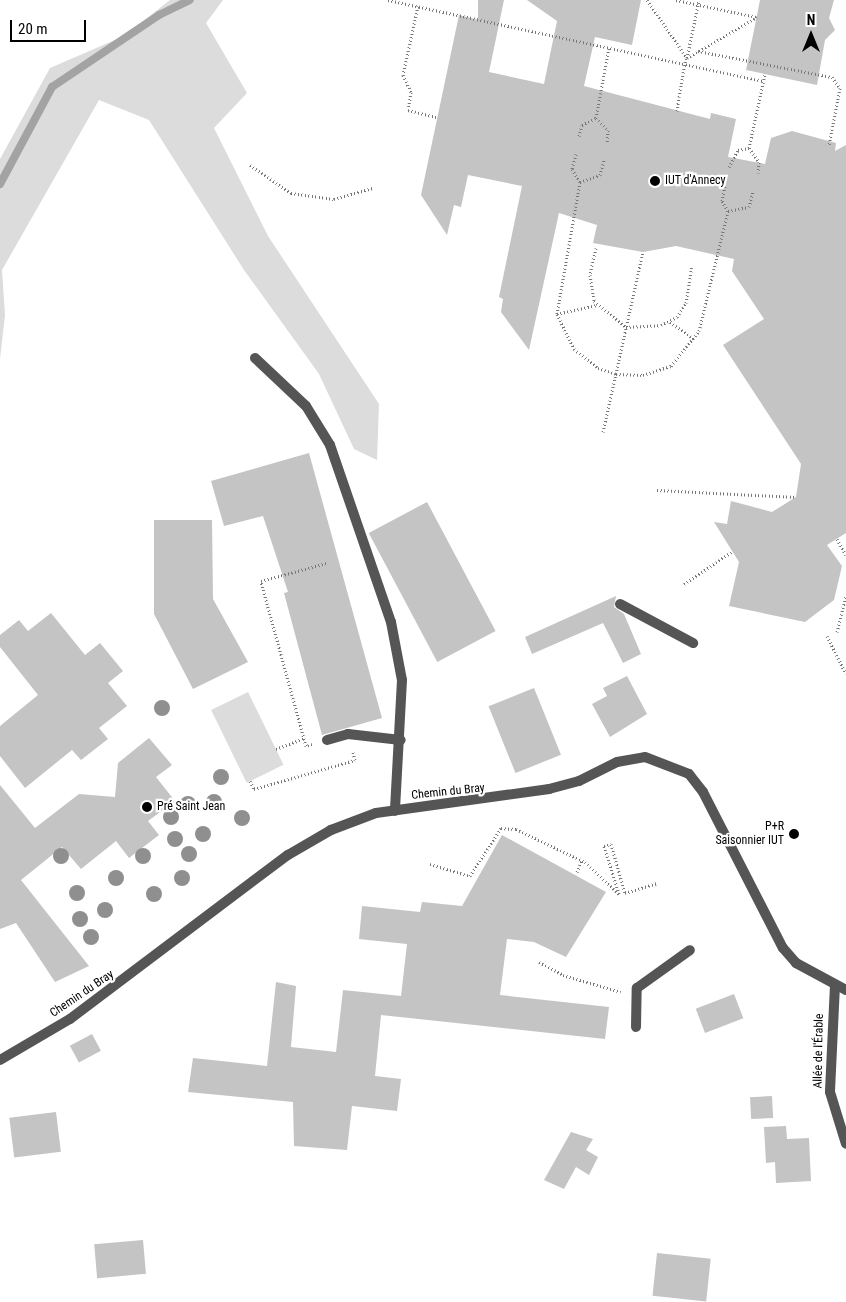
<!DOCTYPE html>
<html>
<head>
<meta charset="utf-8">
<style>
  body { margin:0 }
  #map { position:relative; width:846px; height:1302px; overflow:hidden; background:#fff; font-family:"Roboto Condensed",sans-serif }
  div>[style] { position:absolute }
  .green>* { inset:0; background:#dcdcdc; transform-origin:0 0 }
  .stream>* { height:8px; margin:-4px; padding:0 4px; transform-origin:4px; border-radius:4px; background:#a3a3a3 }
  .building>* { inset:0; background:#c4c4c4; transform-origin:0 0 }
  .path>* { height:3px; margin-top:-1.5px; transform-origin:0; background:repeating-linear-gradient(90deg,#777 0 1px,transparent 0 3.5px) }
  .service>* { height:10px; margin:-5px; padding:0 5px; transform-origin:5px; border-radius:5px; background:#555 }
  .minor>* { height:10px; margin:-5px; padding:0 5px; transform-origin:5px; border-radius:5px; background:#555 }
  .path-bridge>* { height:3px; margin-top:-1.5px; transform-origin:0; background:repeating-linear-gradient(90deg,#777 0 1px,transparent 0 3.5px) }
  .trees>* { width:16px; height:16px; margin:-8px; border-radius:50%; background:#8f8f8f }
  .dots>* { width:14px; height:14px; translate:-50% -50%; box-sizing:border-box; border:2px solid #fff; border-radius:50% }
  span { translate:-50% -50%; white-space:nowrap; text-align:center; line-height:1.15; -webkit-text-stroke:4.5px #fff; paint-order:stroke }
  .poi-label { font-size:12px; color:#000 }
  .left { translate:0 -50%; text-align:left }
  .right { translate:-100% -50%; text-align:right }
  .street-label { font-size:12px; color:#000 }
  .north { position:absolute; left:786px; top:10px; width:50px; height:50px; -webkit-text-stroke:4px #fff; paint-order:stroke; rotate:0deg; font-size:14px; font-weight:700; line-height:20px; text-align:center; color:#000 }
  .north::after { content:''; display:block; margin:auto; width:18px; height:22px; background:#000; clip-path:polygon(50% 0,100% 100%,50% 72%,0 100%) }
  .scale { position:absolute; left:10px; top:20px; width:76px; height:22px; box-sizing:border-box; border:2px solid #000; border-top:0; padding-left:6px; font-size:15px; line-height:18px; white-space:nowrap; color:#000; -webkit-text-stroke:4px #fff; paint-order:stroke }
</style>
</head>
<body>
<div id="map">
  <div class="green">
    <div style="clip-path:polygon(170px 0,223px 0,206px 23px,247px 93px,214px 128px,268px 236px,379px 404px,377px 460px,354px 449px,319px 374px,244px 270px,149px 120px,99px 100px,2px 270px,5px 315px,0 359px,0 159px,50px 68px,124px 36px)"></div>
    <div style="left:248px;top:692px;width:81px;height:41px;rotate:64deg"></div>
  </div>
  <div class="stream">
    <div style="left:0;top:184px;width:110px;rotate:-61.8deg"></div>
    <div style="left:52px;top:87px;width:129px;rotate:-33.9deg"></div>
    <div style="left:159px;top:15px;width:34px;rotate:-26deg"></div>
  </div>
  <div class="building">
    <div style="clip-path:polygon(478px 0,504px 0,489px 72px,544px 84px,557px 21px,527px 0,641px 0,632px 45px,595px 37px,584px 86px,710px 119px,711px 113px,736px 119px,728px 157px,765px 164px,771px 138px,792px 131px,836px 143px,835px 151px,846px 145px,846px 533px,827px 545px,842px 566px,834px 600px,805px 622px,729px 606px,739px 562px,714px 522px,727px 524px,731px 501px,772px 512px,796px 497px,801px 464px,723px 345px,764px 319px,732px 271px,734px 259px,676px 246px,643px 252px,593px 243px,597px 225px,559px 213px,529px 350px,501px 312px,503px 299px,499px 297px,522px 186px,468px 175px,461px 207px,454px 205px,447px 235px,421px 195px,459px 15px,478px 20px)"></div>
    <div style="clip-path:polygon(760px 0,834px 0,829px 18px,835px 30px,825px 40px,817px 85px,746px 70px)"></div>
    <div style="clip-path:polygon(309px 453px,382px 718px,322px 735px,284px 593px,288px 592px,263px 516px,224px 526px,211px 481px)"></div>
    <div style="left:427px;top:502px;width:146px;height:66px;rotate:62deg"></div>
    <div style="clip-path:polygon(154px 520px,212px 520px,213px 599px,248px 662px,193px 689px,154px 614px)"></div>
    <div style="clip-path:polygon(616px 596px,614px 607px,624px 614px,641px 654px,623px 663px,603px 623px,532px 654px,525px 637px)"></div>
    <div style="clip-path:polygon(51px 613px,85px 655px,100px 643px,123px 671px,108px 683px,127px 706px,99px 728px,108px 739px,81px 760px,72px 750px,25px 788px,0 756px,0 726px,38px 695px,0 647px,0 635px,19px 620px,28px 631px)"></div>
    <div style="clip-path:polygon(627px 676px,647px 714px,610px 737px,592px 704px,607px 696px,603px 688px)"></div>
    <div style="left:534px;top:688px;width:72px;height:49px;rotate:68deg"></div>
    <div style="clip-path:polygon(149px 738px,172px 765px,156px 777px,175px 801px,148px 821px,159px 835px,129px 858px,116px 841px,81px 869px,62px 847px,21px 880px,89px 966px,55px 982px,16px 923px,0 929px,0 785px,35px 828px,79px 794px,115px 797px,118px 763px)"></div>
    <div style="clip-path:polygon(502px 835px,606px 892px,566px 957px,534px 942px,507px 939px,500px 995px,609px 1007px,605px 1039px,381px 1015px,375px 1076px,401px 1079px,397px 1111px,352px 1106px,347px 1150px,294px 1146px,293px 1102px,188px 1092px,193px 1058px,267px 1066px,276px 982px,296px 986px,291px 1047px,336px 1052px,343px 990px,401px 996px,407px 944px,359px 939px,362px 906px,420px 912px,422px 902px,462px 906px)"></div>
    <div style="left:734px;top:994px;width:26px;height:41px;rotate:69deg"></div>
    <div style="left:92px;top:1034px;width:19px;height:25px;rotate:62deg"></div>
    <div style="left:772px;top:1096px;width:22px;height:22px;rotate:87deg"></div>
    <div style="left:56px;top:1112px;width:40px;height:47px;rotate:83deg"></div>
    <div style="clip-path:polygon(786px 1126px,787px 1139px,809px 1138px,811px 1181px,776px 1183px,775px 1162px,766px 1163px,764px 1127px)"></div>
    <div style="clip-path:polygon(571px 1132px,593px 1139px,586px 1150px,598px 1157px,589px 1175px,576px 1167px,564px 1189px,544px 1180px)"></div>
    <div style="left:143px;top:1240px;width:34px;height:49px;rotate:85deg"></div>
    <div style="left:657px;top:1253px;width:54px;height:43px;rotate:6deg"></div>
  </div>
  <div class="path">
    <div style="left:388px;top:0;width:384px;rotate:12.2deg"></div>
    <div style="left:647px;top:0;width:70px;rotate:55.4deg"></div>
    <div style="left:676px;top:0;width:83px;rotate:11.9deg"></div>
    <div style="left:418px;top:6px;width:71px;rotate:102.3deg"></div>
    <div style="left:403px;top:75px;width:19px;rotate:65deg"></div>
    <div style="left:411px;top:92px;width:18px;rotate:99deg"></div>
    <div style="left:408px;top:110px;width:30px;rotate:14deg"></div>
    <div style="left:698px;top:51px;width:136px;rotate:11deg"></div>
    <div style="left:832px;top:77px;width:14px;rotate:54deg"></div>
    <div style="left:840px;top:88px;width:58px;rotate:100.9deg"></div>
    <div style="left:687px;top:58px;width:81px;rotate:-30.4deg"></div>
    <div style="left:687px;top:58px;width:59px;rotate:-78.3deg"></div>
    <div style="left:677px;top:111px;width:14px;rotate:-82deg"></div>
    <div style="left:596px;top:118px;width:72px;rotate:-79.6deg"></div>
    <div style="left:579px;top:136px;width:11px;rotate:-75deg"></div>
    <div style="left:582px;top:125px;width:16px;rotate:-27deg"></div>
    <div style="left:596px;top:118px;width:17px;rotate:45deg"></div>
    <div style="left:608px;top:130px;width:13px;rotate:94deg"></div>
    <div style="left:749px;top:148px;width:76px;rotate:-77.8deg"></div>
    <div style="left:576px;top:154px;width:16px;rotate:105deg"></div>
    <div style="left:572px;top:169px;width:15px;rotate:58deg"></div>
    <div style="left:580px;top:182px;width:134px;rotate:99.9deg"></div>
    <div style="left:557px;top:314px;width:39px;rotate:64deg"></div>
    <div style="left:574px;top:349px;width:31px;rotate:38deg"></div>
    <div style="left:598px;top:368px;width:19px;rotate:18deg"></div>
    <div style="left:616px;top:374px;width:27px;rotate:2deg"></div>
    <div style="left:643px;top:375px;width:29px;rotate:-18deg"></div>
    <div style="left:671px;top:366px;width:45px;rotate:-51.3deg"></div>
    <div style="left:699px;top:331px;width:123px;rotate:-76.4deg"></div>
    <div style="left:728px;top:211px;width:12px;rotate:-121deg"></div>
    <div style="left:722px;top:201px;width:16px;rotate:-79deg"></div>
    <div style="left:250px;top:165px;width:50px;rotate:34.3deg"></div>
    <div style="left:291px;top:193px;width:43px;rotate:7.9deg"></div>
    <div style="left:334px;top:199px;width:40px;rotate:-16deg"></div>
    <div style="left:729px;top:167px;width:19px;rotate:-62deg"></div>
    <div style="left:738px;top:150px;width:11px;rotate:-10deg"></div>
    <div style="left:749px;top:148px;width:17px;rotate:54deg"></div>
    <div style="left:759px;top:162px;width:11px;rotate:95deg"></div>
    <div style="left:580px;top:182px;width:21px;rotate:-19deg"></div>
    <div style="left:600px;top:175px;width:16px;rotate:-75deg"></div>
    <div style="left:728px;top:211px;width:21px;rotate:-11deg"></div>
    <div style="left:749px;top:207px;width:16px;rotate:-76deg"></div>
    <div style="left:596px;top:248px;width:28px;rotate:103deg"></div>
    <div style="left:590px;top:275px;width:26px;rotate:81deg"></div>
    <div style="left:594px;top:301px;width:41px;rotate:39.1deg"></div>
    <div style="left:626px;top:327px;width:35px;rotate:-3deg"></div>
    <div style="left:661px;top:325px;width:18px;rotate:-27deg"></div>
    <div style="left:677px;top:317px;width:17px;rotate:-57deg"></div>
    <div style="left:686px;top:303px;width:36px;rotate:-81deg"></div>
    <div style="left:557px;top:314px;width:41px;rotate:-12.7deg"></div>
    <div style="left:670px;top:322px;width:29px;rotate:35deg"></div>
    <div style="left:603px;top:432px;width:184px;rotate:-77.5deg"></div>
    <div style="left:657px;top:490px;width:139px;rotate:2.9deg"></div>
    <div style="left:837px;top:539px;width:18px;rotate:61deg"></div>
    <div style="left:684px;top:584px;width:59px;rotate:-34deg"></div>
    <div style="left:837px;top:632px;width:37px;rotate:-76deg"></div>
    <div style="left:827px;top:636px;width:42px;rotate:63.4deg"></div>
    <div style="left:312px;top:744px;width:6px;rotate:162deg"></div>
    <div style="left:306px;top:746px;width:171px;rotate:-105.3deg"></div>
    <div style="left:261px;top:581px;width:68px;rotate:-15.3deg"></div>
    <div style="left:276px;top:749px;width:30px;rotate:-21deg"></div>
    <div style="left:250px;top:781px;width:9px;rotate:63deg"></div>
    <div style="left:254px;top:789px;width:105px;rotate:-16deg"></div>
    <div style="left:355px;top:760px;width:8px;rotate:-104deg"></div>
    <div style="left:430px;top:864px;width:42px;rotate:16.7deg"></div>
    <div style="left:470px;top:876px;width:57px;rotate:-57.1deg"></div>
    <div style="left:501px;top:828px;width:15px;rotate:4deg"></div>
    <div style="left:516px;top:829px;width:76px;rotate:25.6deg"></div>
    <div style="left:585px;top:862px;width:47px;rotate:43.3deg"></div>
    <div style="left:619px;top:894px;width:50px;rotate:-107.4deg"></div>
    <div style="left:604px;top:846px;width:7px;rotate:-16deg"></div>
    <div style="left:611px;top:844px;width:51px;rotate:74.1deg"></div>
    <div style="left:625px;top:893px;width:34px;rotate:-17deg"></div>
    <div style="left:577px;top:872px;width:13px;rotate:-67deg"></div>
    <div style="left:539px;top:962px;width:27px;rotate:28deg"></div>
    <div style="left:563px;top:975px;width:60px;rotate:16.3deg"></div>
  </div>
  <div class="service">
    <div style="left:255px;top:358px;width:70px;rotate:43.3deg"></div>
    <div style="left:306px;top:406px;width:46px;rotate:58.4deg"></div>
    <div style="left:330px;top:445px;width:187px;rotate:71deg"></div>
    <div style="left:391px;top:622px;width:59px;rotate:79.3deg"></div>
    <div style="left:402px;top:680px;width:131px;rotate:93.1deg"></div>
    <div style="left:620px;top:604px;width:83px;rotate:28.1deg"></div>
    <div style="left:327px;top:740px;width:22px;rotate:-16deg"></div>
    <div style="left:348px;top:734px;width:53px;rotate:6.5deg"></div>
    <div style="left:636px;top:1027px;width:39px;rotate:-89deg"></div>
    <div style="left:637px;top:988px;width:65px;rotate:-35.6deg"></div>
  </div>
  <div class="minor">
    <div style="left:835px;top:985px;width:107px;rotate:92.7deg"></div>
    <div style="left:830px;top:1092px;width:54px;rotate:72.9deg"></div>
    <div style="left:0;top:1060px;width:81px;rotate:-30.4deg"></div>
    <div style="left:70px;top:1019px;width:273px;rotate:-37deg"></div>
    <div style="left:288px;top:855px;width:50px;rotate:-30.2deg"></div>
    <div style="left:331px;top:830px;width:48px;rotate:-20.7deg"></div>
    <div style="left:376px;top:813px;width:175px;rotate:-7.9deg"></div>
    <div style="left:549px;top:789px;width:31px;rotate:-15deg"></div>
    <div style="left:579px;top:781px;width:42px;rotate:-26.6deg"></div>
    <div style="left:617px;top:762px;width:28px;rotate:-10deg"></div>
    <div style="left:645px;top:757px;width:47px;rotate:21.1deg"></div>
    <div style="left:689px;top:774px;width:23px;rotate:52deg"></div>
    <div style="left:703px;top:792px;width:175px;rotate:62.9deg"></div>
    <div style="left:783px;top:948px;width:20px;rotate:49deg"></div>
    <div style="left:796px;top:963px;width:57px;rotate:28.4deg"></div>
  </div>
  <div class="path-bridge">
    <div style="left:679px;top:97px;width:39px;rotate:-80deg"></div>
  </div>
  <div class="trees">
    <div style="left:162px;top:708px"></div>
    <div style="left:221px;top:777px"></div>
    <div style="left:214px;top:802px"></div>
    <div style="left:188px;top:804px"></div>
    <div style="left:171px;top:817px"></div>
    <div style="left:242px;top:818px"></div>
    <div style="left:203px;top:834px"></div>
    <div style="left:175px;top:839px"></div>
    <div style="left:189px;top:854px"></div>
    <div style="left:61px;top:856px"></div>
    <div style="left:143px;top:856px"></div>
    <div style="left:116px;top:878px"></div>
    <div style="left:182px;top:878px"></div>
    <div style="left:77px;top:893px"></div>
    <div style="left:154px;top:894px"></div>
    <div style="left:105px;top:910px"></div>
    <div style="left:80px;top:919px"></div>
    <div style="left:91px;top:937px"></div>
  </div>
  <div class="dots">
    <div style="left:655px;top:181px;background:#000"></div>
    <div style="left:147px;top:807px;background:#000"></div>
    <div style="left:794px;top:834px;background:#000"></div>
  </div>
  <div class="poi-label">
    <span class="left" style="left:665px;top:181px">IUT d'Annecy</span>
    <span class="left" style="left:157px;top:807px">Pré Saint Jean</span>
    <span class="right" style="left:784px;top:834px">P+R<br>Saisonnier IUT</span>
  </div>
  <div class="street-label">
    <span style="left:448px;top:792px;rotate:-6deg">Chemin du Bray</span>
    <span style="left:82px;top:994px;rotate:-34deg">Chemin du Bray</span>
    <span style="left:819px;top:1051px;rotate:-89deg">Allée de l'Érable</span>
  </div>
  <div class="north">N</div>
  <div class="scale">20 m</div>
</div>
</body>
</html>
